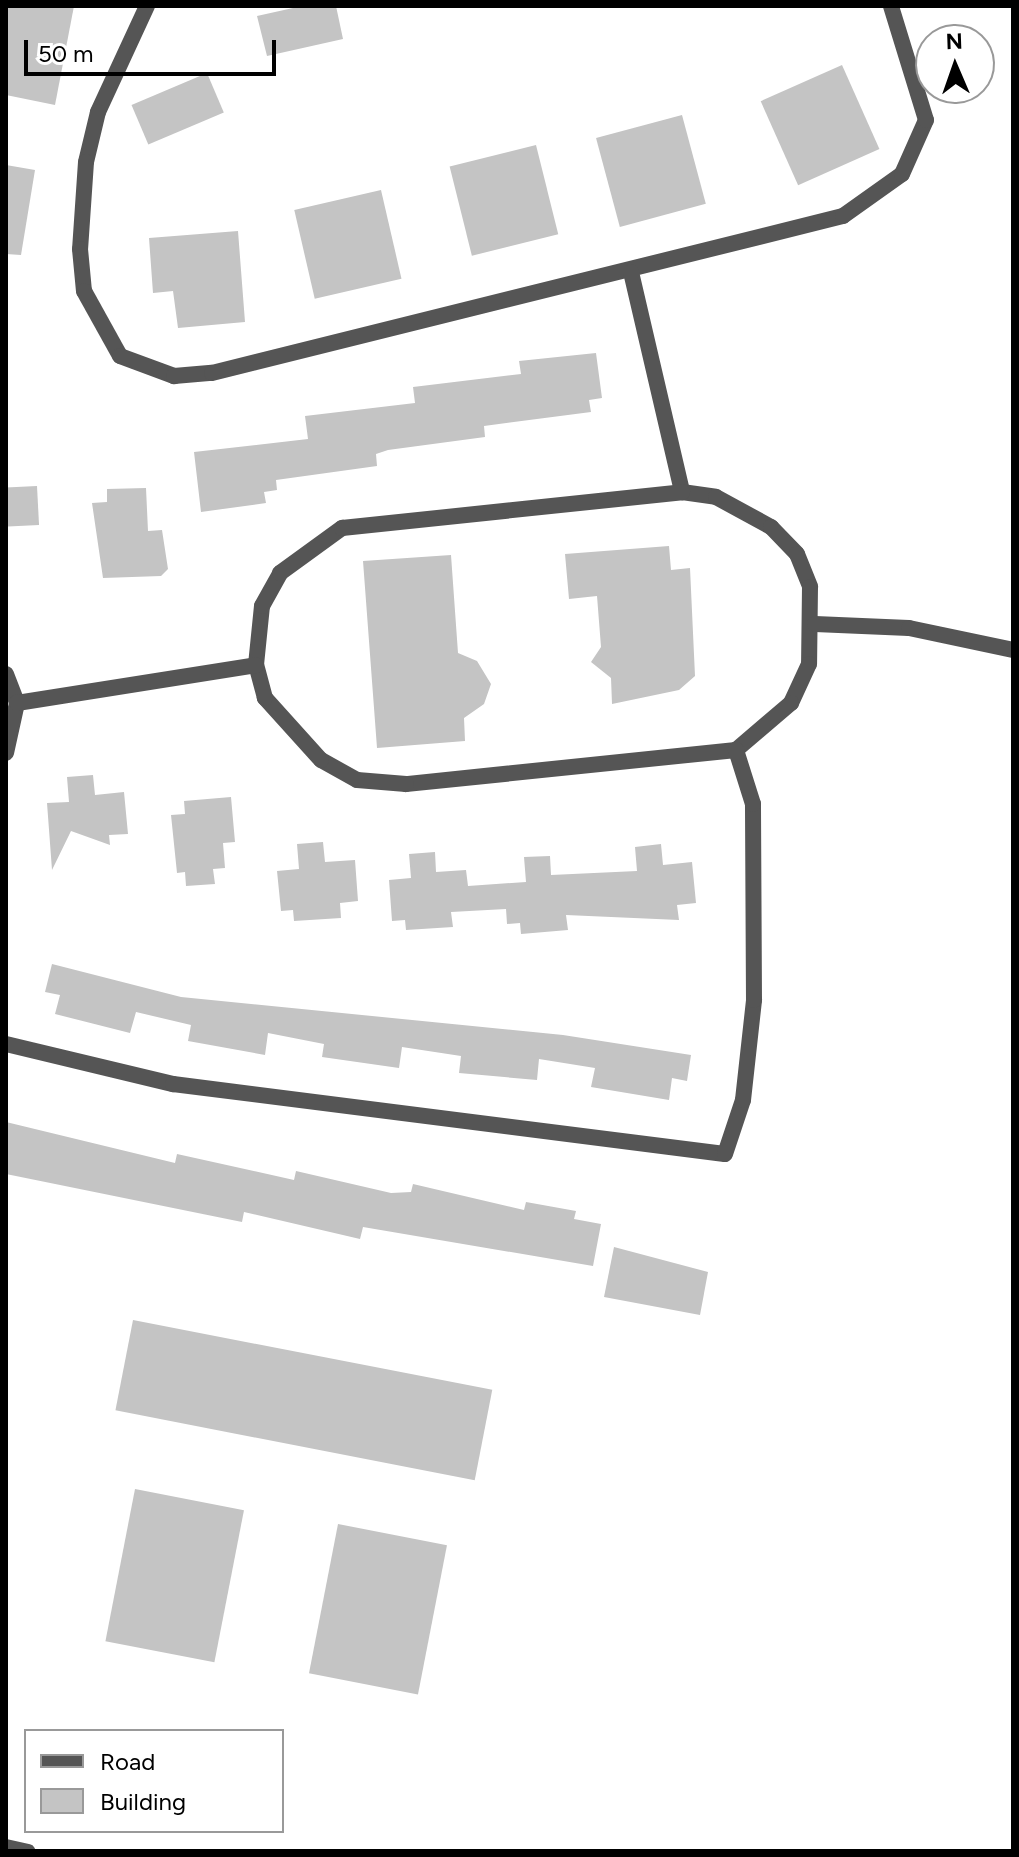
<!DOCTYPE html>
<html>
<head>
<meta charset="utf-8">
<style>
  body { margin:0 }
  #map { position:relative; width:1019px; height:1857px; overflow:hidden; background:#fff; font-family:Figtree,sans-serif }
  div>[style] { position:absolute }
  .building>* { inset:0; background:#c4c4c4; transform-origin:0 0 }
  .lane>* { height:14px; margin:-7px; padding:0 7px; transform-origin:7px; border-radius:7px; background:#555 }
  .street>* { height:16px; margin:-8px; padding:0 8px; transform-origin:8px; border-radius:8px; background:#555 }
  span { translate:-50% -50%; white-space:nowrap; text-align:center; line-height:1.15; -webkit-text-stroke:8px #fff; paint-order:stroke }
  .frame { position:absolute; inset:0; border:8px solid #000; pointer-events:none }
  .legend { position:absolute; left:24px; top:1729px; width:260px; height:104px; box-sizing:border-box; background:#fff; border:2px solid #999; margin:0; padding:10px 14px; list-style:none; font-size:24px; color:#000 }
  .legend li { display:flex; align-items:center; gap:16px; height:40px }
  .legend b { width:40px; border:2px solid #999 }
  .north { position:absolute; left:915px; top:24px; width:80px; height:80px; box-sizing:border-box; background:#fff; border:2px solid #999; border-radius:50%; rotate:358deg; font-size:22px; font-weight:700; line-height:32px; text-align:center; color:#000 }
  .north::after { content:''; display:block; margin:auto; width:28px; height:36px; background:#000; clip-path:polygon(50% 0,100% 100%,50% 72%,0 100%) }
  .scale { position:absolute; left:24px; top:40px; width:252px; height:36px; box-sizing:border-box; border:4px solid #000; border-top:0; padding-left:10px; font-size:24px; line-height:28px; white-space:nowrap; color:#000; -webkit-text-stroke:6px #fff; paint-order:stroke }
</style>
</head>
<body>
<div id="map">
  <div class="building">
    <div style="clip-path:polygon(6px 6px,74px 6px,55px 105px,6px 95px)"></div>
    <div style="clip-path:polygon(302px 6px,336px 6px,343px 39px,267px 56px,257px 16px)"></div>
    <div style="left:842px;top:65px;width:92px;height:89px;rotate:66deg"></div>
    <div style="left:207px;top:73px;width:43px;height:82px;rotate:67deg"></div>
    <div style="left:682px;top:115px;width:92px;height:89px;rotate:75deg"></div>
    <div style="left:536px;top:145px;width:92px;height:89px;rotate:76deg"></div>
    <div style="clip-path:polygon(6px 165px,35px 170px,21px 255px,6px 254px)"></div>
    <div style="left:381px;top:190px;width:91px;height:89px;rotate:77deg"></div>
    <div style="clip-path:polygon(238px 231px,245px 322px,178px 328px,173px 291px,153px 293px,149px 238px)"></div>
    <div style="clip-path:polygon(596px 353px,602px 398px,589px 400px,591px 412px,484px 426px,485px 437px,388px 450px,376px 454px,377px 466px,276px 480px,277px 490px,264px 492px,266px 503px,201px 512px,194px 452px,308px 439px,305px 416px,415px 403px,413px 387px,521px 374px,519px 361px)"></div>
    <div style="left:37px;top:486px;width:39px;height:31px;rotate:87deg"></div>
    <div style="clip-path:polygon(146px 488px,148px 531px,162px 530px,168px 569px,161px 576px,103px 578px,92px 503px,107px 502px,107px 489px)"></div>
    <div style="clip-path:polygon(669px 546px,671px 570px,690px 568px,695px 676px,679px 690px,612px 704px,611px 678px,591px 662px,601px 647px,597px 596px,569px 599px,565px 554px)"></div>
    <div style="clip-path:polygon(451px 555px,458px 653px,477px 661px,491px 684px,484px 704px,464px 718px,465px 741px,377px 748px,363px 561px)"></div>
    <div style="clip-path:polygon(93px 775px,95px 795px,124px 792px,128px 834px,109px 835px,110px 845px,71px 831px,52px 870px,47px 803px,69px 802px,67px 777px)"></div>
    <div style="clip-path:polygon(231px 797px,235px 842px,223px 843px,225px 868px,213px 869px,215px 884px,186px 886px,185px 872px,177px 873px,171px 815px,185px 814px,184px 801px)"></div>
    <div style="clip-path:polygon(323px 842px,325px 862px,355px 860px,358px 901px,340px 903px,341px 918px,294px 921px,293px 910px,281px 911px,277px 871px,299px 869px,297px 844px)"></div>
    <div style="clip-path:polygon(661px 844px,663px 865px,692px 862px,696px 903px,677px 905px,679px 920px,566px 915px,568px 930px,521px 934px,520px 923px,507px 924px,506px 909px,451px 912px,453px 927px,406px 930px,405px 920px,392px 921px,389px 880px,411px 878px,409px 854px,435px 852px,436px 872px,466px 870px,468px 886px,526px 882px,524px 857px,550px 856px,551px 875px,637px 871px,635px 847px)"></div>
    <div style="clip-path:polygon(52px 964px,181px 997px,563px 1035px,691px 1055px,687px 1081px,672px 1078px,669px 1100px,591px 1087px,595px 1068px,539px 1059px,537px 1080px,459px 1073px,461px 1056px,402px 1047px,399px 1068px,322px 1057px,324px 1044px,268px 1033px,265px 1055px,188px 1041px,191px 1025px,136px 1012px,130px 1033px,55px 1014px,60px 995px,45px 992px)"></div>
    <div style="clip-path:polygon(6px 1122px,175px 1163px,177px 1154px,294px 1180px,296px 1171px,391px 1193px,411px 1192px,413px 1184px,524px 1210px,526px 1202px,576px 1211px,574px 1219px,601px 1224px,593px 1266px,363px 1227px,360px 1239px,244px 1212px,242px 1222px,6px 1174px)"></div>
    <div style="clip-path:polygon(614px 1247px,708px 1272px,700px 1315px,604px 1297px)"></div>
    <div style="left:133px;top:1320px;width:366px;height:92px;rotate:11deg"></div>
    <div style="left:135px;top:1489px;width:111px;height:155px;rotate:11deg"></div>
    <div style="left:338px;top:1524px;width:111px;height:152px;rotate:11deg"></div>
  </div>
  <div class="lane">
    <div style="left:6px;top:1846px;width:23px;rotate:13deg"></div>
  </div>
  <div class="street">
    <div style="left:147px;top:6px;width:117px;rotate:114.8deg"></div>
    <div style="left:98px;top:112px;width:51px;rotate:103.5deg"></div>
    <div style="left:86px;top:162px;width:87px;rotate:93.9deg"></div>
    <div style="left:80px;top:249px;width:42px;rotate:84.6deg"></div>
    <div style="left:84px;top:291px;width:74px;rotate:61deg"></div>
    <div style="left:120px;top:356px;width:58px;rotate:20.3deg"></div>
    <div style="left:174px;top:376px;width:38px;rotate:-5deg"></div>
    <div style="left:212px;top:373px;width:650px;rotate:-13.97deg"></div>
    <div style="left:843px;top:216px;width:72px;rotate:-35.4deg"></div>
    <div style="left:902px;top:174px;width:59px;rotate:-66deg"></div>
    <div style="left:926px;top:120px;width:119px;rotate:-107.1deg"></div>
    <div style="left:631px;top:272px;width:226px;rotate:76.9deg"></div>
    <div style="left:682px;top:492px;width:34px;rotate:8deg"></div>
    <div style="left:716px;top:497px;width:63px;rotate:28.6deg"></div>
    <div style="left:771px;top:527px;width:37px;rotate:46deg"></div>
    <div style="left:797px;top:554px;width:35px;rotate:68deg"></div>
    <div style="left:810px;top:587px;width:77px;rotate:90.7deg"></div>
    <div style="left:809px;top:664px;width:43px;rotate:114.8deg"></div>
    <div style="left:791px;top:703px;width:72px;rotate:139.5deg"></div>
    <div style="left:736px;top:750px;width:332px;rotate:174.1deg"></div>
    <div style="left:406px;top:784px;width:49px;rotate:-175.3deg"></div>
    <div style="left:357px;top:780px;width:41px;rotate:-150.9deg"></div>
    <div style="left:321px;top:760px;width:84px;rotate:-132.1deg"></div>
    <div style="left:265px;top:698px;width:34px;rotate:-105deg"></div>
    <div style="left:256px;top:665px;width:59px;rotate:-84.2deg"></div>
    <div style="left:262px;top:606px;width:38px;rotate:-61deg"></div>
    <div style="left:280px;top:573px;width:77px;rotate:-36deg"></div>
    <div style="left:342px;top:528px;width:342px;rotate:-6deg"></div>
    <div style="left:815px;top:624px;width:94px;rotate:2.4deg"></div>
    <div style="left:909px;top:628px;width:106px;rotate:11.9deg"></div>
    <div style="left:6px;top:674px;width:31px;rotate:69deg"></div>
    <div style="left:17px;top:703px;width:51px;rotate:102.4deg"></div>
    <div style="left:17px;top:703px;width:242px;rotate:-9deg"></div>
    <div style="left:6px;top:1044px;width:172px;rotate:13.5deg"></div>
    <div style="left:173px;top:1084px;width:556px;rotate:7.23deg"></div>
    <div style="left:725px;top:1154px;width:57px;rotate:-71.6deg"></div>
    <div style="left:743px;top:1100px;width:101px;rotate:-83.7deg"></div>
    <div style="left:754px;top:1000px;width:196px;rotate:-90.3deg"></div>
    <div style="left:753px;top:804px;width:57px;rotate:-107.5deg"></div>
  </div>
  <div class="frame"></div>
  <ul class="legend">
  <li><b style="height:10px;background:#555"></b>Road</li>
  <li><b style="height:22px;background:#c4c4c4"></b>Building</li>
  </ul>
  <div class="north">N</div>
  <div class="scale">50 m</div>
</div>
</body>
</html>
